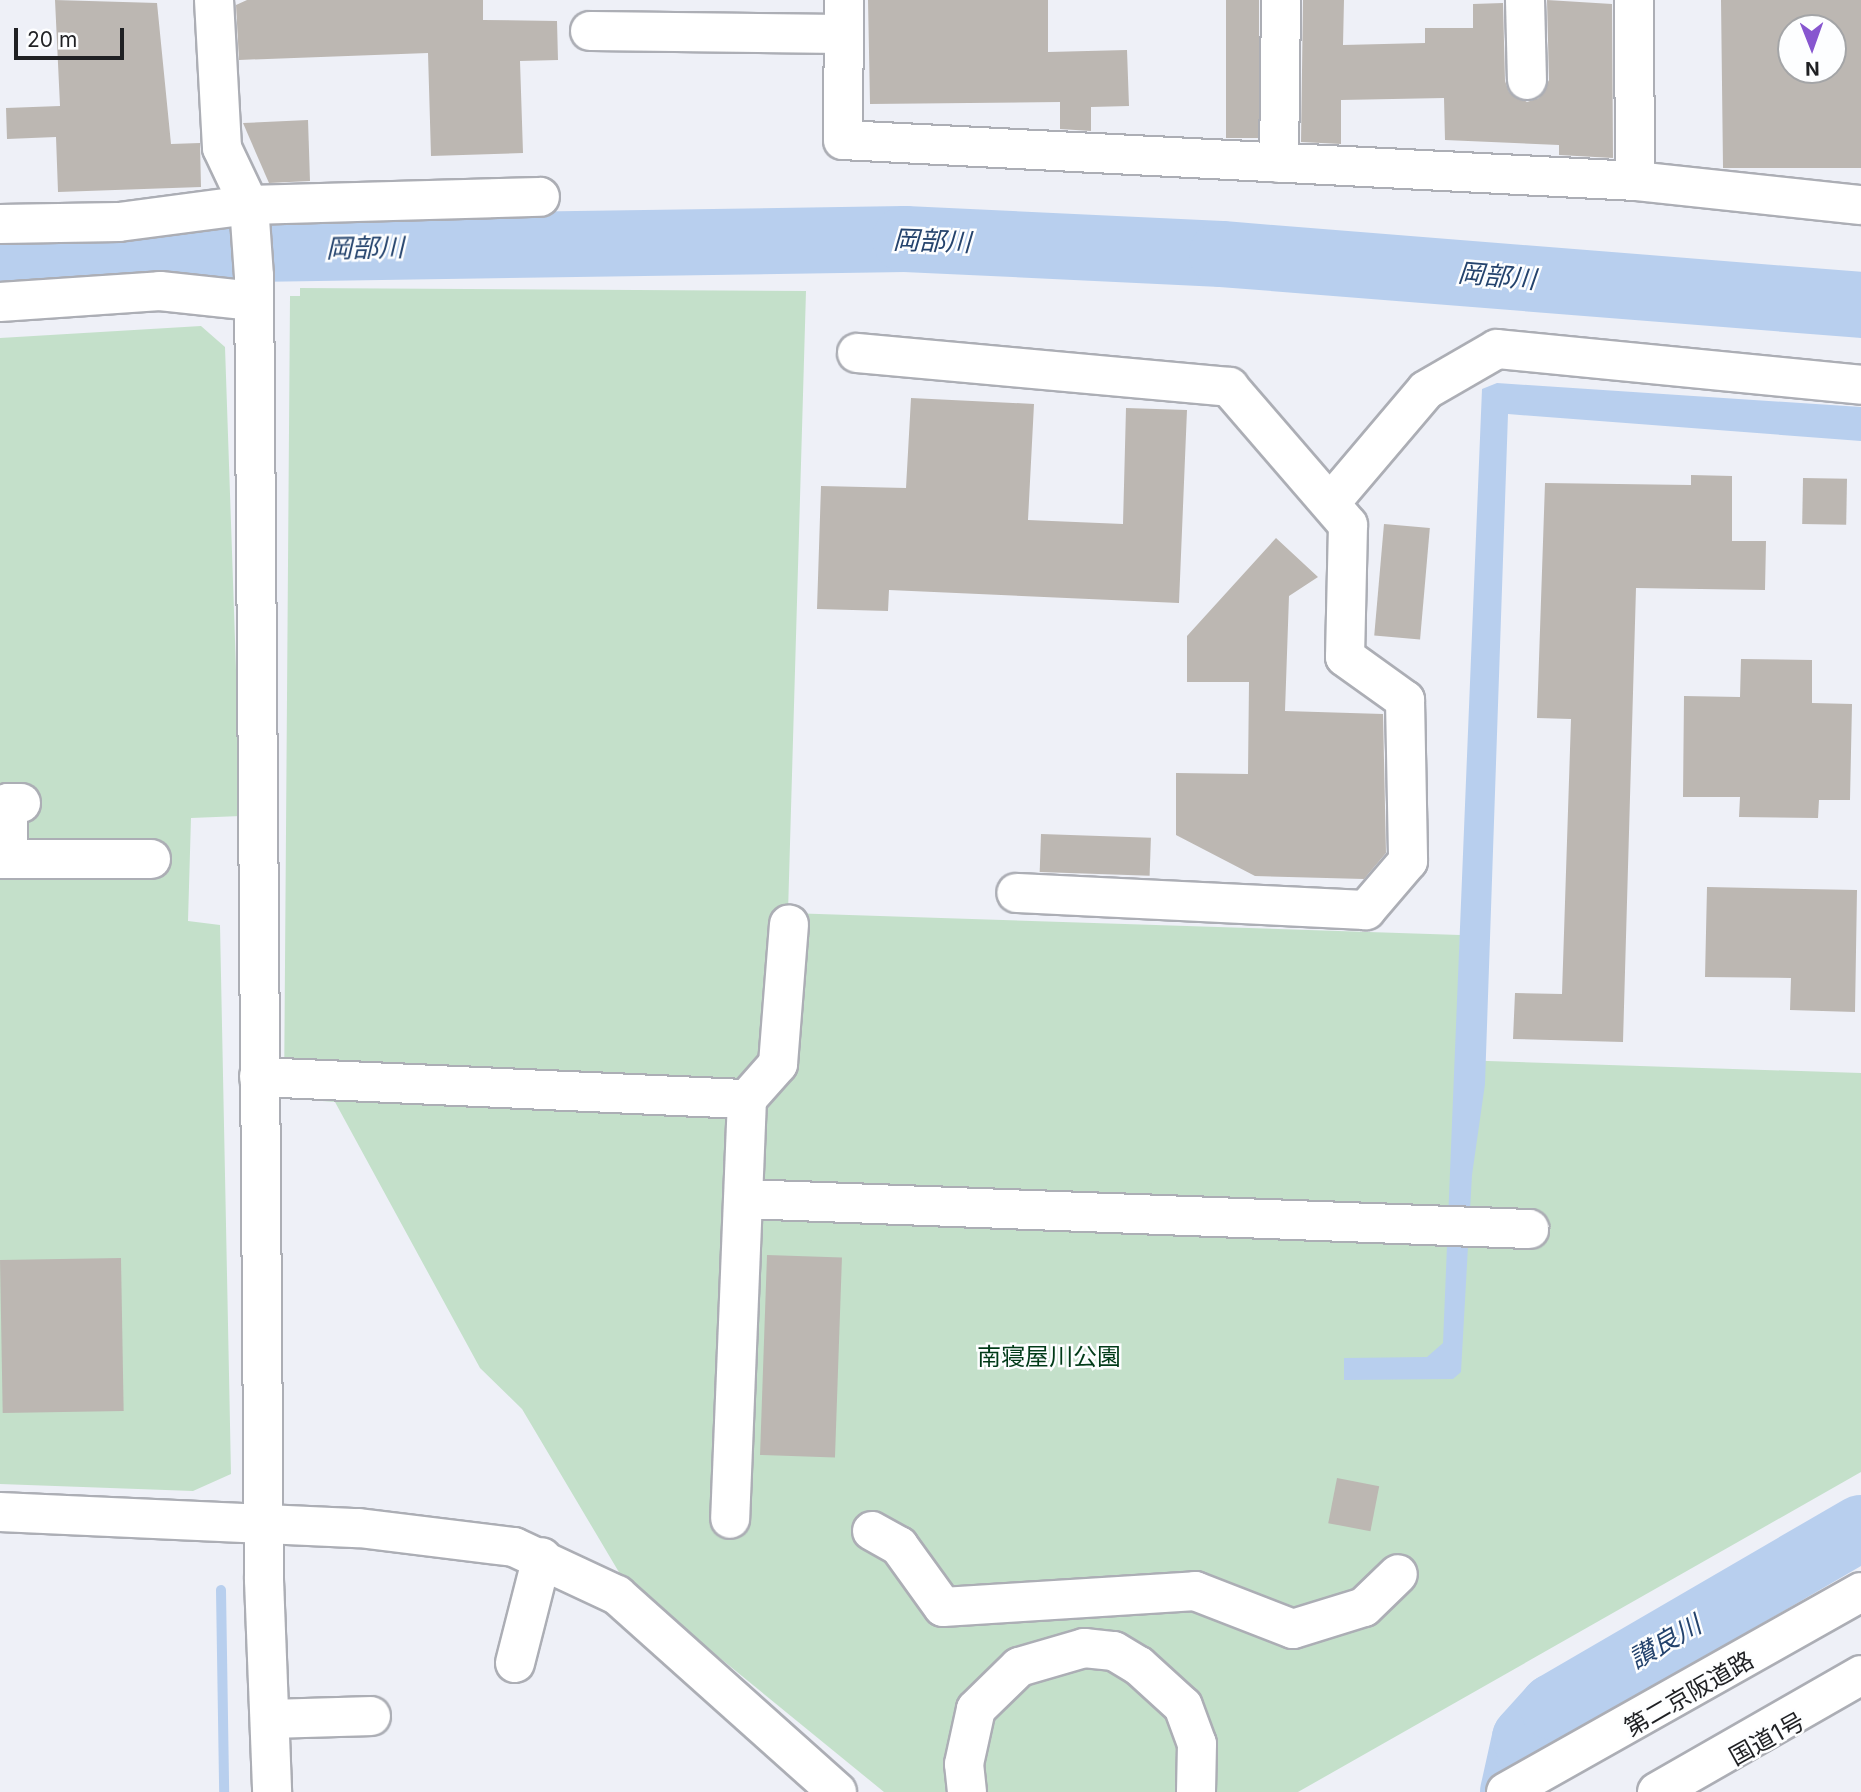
<!DOCTYPE html>
<html>
<head>
<meta charset="utf-8">
<style>
  body { margin:0 }
  #map { position:relative; width:1861px; height:1792px; overflow:hidden; background:#eef0f7; font-family:Inter,"Noto Sans JP",sans-serif }
  div>[style] { position:absolute }
  .green>* { inset:0; background:#c4e0ca }
  .water>* { inset:0; background:#b8cfee }
  .stream>* { height:10px; margin:-5px; padding:0 5px; transform-origin:5px; border-radius:5px; background:#b8cfee }
  .river>* { height:66px; margin:-33px; padding:0 33px; transform-origin:33px; border-radius:33px; background:#b8cfee }
  .building>* { inset:0; background:#bcb7b2; transform-origin:0 0 }
  .roads { filter:drop-shadow(2px 0 #acaeb5) drop-shadow(-2px 0 #acaeb5) drop-shadow(0 2px #acaeb5) drop-shadow(0 -2px #acaeb5) }
  .minor>* { height:38px; margin:-19px; padding:0 19px; transform-origin:19px; border-radius:19px; background:#fff }
  .highway>* { height:38px; margin:-19px; padding:0 19px; transform-origin:19px; border-radius:19px; background:#fff }
  span { translate:-50% -50%; white-space:nowrap; text-align:center; line-height:1.15; -webkit-text-stroke:5px #fdfeff; paint-order:stroke }
  .park-label { font-size:24px; color:#013a18 }
  .street-label { font-size:24px; color:#1f2023 }
  .water-label { font-size:26px; color:#24436d; font-style:italic }
  .north { position:absolute; left:1777px; top:14px; width:70px; height:70px; box-sizing:border-box; background:#fdfeff; border:2px solid #a4a5a7; border-radius:50%; rotate:179deg; font-size:19px; font-weight:700; line-height:28px; text-align:center; color:#1f2023 }
  .north::after { content:''; display:block; margin:auto; width:24px; height:32px; background:#8756cf; clip-path:polygon(50% 0,100% 100%,50% 72%,0 100%) }
  .scale { position:absolute; left:14px; top:28px; width:110px; height:32px; box-sizing:border-box; border:4px solid #1f2023; border-top:0; padding-left:9px; font-size:21px; line-height:24px; white-space:nowrap; color:#1f2023; -webkit-text-stroke:5px #fdfeff; paint-order:stroke }
</style>
</head>
<body>
<div id="map">
  <div class="green">
    <div style="clip-path:polygon(300px 288px,806px 291px,788px 913px,1460px 935px,1458px 1060px,1861px 1073px,1861px 1472px,1298px 1792px,884px 1792px,623px 1579px,522px 1409px,480px 1368px,335px 1102px,284px 1098px,290px 296px,300px 296px)"></div>
    <div style="clip-path:polygon(201px 326px,225px 347px,241px 816px,191px 818px,188px 921px,220px 925px,231px 1474px,193px 1491px,0 1484px,0 338px)"></div>
  </div>
  <div class="water">
    <div style="clip-path:polygon(1497px 383px,1861px 407px,1861px 441px,1508px 414px,1485px 1084px,1472px 1175px,1461px 1372px,1453px 1379px,1344px 1380px,1344px 1358px,1427px 1357px,1443px 1343px,1482px 389px)"></div>
  </div>
  <div class="stream">
    <div style="left:221px;top:1590px;width:202px;rotate:89.1deg"></div>
  </div>
  <div class="river">
    <div style="left:0;top:253px;width:905px;rotate:-0.89deg"></div>
    <div style="left:905px;top:239px;width:317px;rotate:2.7deg"></div>
    <div style="left:1222px;top:254px;width:641px;rotate:4.56deg"></div>
    <div style="left:1513px;top:1792px;width:55px;rotate:-77.5deg"></div>
    <div style="left:1525px;top:1738px;width:42px;rotate:-47.9deg"></div>
    <div style="left:1553px;top:1707px;width:356px;rotate:-30.2deg"></div>
  </div>
  <div class="building">
    <div style="clip-path:polygon(55px 0,157px 3px,171px 144px,200px 143px,201px 187px,58px 192px,56px 137px,7px 139px,6px 108px,60px 106px)"></div>
    <div style="clip-path:polygon(247px 0,483px 0,483px 20px,557px 21px,558px 60px,520px 61px,523px 153px,431px 156px,428px 53px,239px 60px,236px 5px)"></div>
    <div style="clip-path:polygon(868px 0,1048px 0,1048px 52px,1127px 50px,1129px 106px,1091px 107px,1091px 131px,1060px 129px,1060px 102px,870px 104px)"></div>
    <div style="left:1226px;top:0;width:33px;height:138px"></div>
    <div style="clip-path:polygon(1303px 0,1344px 0,1343px 45px,1425px 43px,1425px 28px,1473px 28px,1473px 4px,1503px 3px,1505px 81px,1509px 92px,1527px 102px,1539px 98px,1549px 80px,1547px 0,1612px 4px,1613px 158px,1559px 155px,1559px 145px,1445px 140px,1444px 98px,1341px 100px,1341px 144px,1301px 142px)"></div>
    <div style="clip-path:polygon(evenodd,1721px 0,1861px 0,1861px 168px,1723px 168px,1721px 0,1791px 28px,1833px 28px,1833px 70px,1791px 70px,1791px 28px)"></div>
    <div style="clip-path:polygon(308px 120px,310px 181px,269px 183px,243px 123px)"></div>
    <div style="clip-path:polygon(911px 398px,1034px 404px,1028px 520px,1123px 524px,1126px 408px,1187px 410px,1179px 603px,889px 590px,888px 611px,817px 609px,821px 486px,906px 488px)"></div>
    <div style="clip-path:polygon(1691px 475px,1732px 476px,1732px 541px,1766px 541px,1765px 590px,1636px 588px,1623px 1042px,1513px 1039px,1515px 993px,1562px 994px,1571px 719px,1537px 718px,1545px 483px,1691px 485px)"></div>
    <div style="left:1803px;top:478px;width:44px;height:46px;rotate:1deg"></div>
    <div style="left:1384px;top:524px;width:46px;height:112px;rotate:5deg"></div>
    <div style="clip-path:polygon(1276px 538px,1318px 577px,1289px 596px,1285px 711px,1383px 714px,1386px 853px,1364px 879px,1255px 876px,1176px 835px,1176px 773px,1248px 774px,1249px 682px,1187px 682px,1187px 636px)"></div>
    <div style="clip-path:polygon(1741px 659px,1812px 660px,1812px 703px,1852px 704px,1850px 800px,1819px 800px,1818px 818px,1739px 817px,1740px 797px,1683px 797px,1684px 696px,1740px 697px)"></div>
    <div style="left:1041px;top:834px;width:110px;height:38px;rotate:2deg"></div>
    <div style="clip-path:polygon(1707px 887px,1857px 890px,1855px 1012px,1790px 1010px,1791px 978px,1705px 977px)"></div>
    <div style="left:767px;top:1255px;width:75px;height:200px;rotate:2deg"></div>
    <div style="left:121px;top:1258px;width:153px;height:121px;rotate:89deg"></div>
    <div style="left:1337px;top:1478px;width:43px;height:46px;rotate:11deg"></div>
  </div>
  <div class="roads">
    <div class="minor">
      <div style="left:214px;top:0;width:148px;rotate:86.9deg"></div>
      <div style="left:222px;top:148px;width:63px;rotate:64.7deg"></div>
      <div style="left:249px;top:205px;width:71px;rotate:86deg"></div>
      <div style="left:254px;top:276px;width:1304px;rotate:89.56deg"></div>
      <div style="left:264px;top:1580px;width:212px;rotate:87.8deg"></div>
      <div style="left:844px;top:0;width:140px;rotate:90.4deg"></div>
      <div style="left:843px;top:140px;width:793px;rotate:2.96deg"></div>
      <div style="left:1635px;top:181px;width:227px;rotate:6.1deg"></div>
      <div style="left:1525px;top:0;width:80px;rotate:88.6deg"></div>
      <div style="left:1634px;top:0;width:181px;rotate:89.7deg"></div>
      <div style="left:590px;top:31px;width:253px;rotate:0.7deg"></div>
      <div style="left:1279px;top:163px;width:163px;rotate:-89.3deg"></div>
      <div style="left:0;top:224px;width:119px;rotate:-1deg"></div>
      <div style="left:119px;top:222px;width:131px;rotate:-7.5deg"></div>
      <div style="left:249px;top:205px;width:291px;rotate:-1.6deg"></div>
      <div style="left:0;top:302px;width:160px;rotate:-3.9deg"></div>
      <div style="left:160px;top:291px;width:94px;rotate:6.1deg"></div>
      <div style="left:857px;top:353px;width:374px;rotate:5.2deg"></div>
      <div style="left:1229px;top:387px;width:182px;rotate:49.2deg"></div>
      <div style="left:1348px;top:525px;width:132px;rotate:91.3deg"></div>
      <div style="left:1345px;top:657px;width:74px;rotate:35.6deg"></div>
      <div style="left:1405px;top:700px;width:161px;rotate:88.9deg"></div>
      <div style="left:1408px;top:861px;width:65px;rotate:130.6deg"></div>
      <div style="left:1366px;top:910px;width:350px;rotate:-177.2deg"></div>
      <div style="left:1332px;top:501px;width:145px;rotate:-49.7deg"></div>
      <div style="left:1426px;top:390px;width:82px;rotate:-30deg"></div>
      <div style="left:1497px;top:349px;width:366px;rotate:5.6deg"></div>
      <div style="left:0;top:859px;width:151px"></div>
      <div style="left:8px;top:859px;width:56px;rotate:-90deg"></div>
      <div style="left:8px;top:803px;width:13px"></div>
      <div style="left:259px;top:1077px;width:488px;rotate:2.6deg"></div>
      <div style="left:747px;top:1099px;width:420px;rotate:92.3deg"></div>
      <div style="left:747px;top:1099px;width:47px;rotate:-48.5deg"></div>
      <div style="left:778px;top:1064px;width:140px;rotate:-85.5deg"></div>
      <div style="left:744px;top:1199px;width:786px;rotate:2.19deg"></div>
      <div style="left:0;top:1512px;width:359px;rotate:2.6deg"></div>
      <div style="left:359px;top:1528px;width:156px;rotate:7deg"></div>
      <div style="left:514px;top:1547px;width:114px;rotate:25deg"></div>
      <div style="left:617px;top:1595px;width:295px;rotate:41.8deg"></div>
      <div style="left:872px;top:1531px;width:31px;rotate:29deg"></div>
      <div style="left:899px;top:1546px;width:75px;rotate:54.2deg"></div>
      <div style="left:943px;top:1607px;width:253px;rotate:-3.6deg"></div>
      <div style="left:1195px;top:1591px;width:105px;rotate:21.2deg"></div>
      <div style="left:1293px;top:1629px;width:74px;rotate:-17.2deg"></div>
      <div style="left:1364px;top:1607px;width:47px;rotate:-44.1deg"></div>
      <div style="left:515px;top:1663px;width:109px;rotate:-75.7deg"></div>
      <div style="left:272px;top:1719px;width:99px;rotate:-1.7deg"></div>
      <div style="left:967px;top:1792px;width:28px;rotate:-96deg"></div>
      <div style="left:964px;top:1764px;width:56px;rotate:-77.7deg"></div>
      <div style="left:976px;top:1709px;width:60px;rotate:-44.3deg"></div>
      <div style="left:1019px;top:1667px;width:68px;rotate:-16.3deg"></div>
      <div style="left:1084px;top:1648px;width:30px;rotate:6deg"></div>
      <div style="left:1114px;top:1651px;width:29px;rotate:31deg"></div>
      <div style="left:1139px;top:1666px;width:59px;rotate:42.3deg"></div>
      <div style="left:1183px;top:1706px;width:40px;rotate:69.8deg"></div>
      <div style="left:1197px;top:1744px;width:48px;rotate:91.2deg"></div>
    </div>
    <div class="highway">
      <div style="left:1506px;top:1792px;width:407px;rotate:-29.4deg"></div>
      <div style="left:1657px;top:1792px;width:235px;rotate:-29.8deg"></div>
    </div>
  </div>
  <div class="park-label">
    <span style="left:1049px;top:1357px">南寝屋川公園</span>
  </div>
  <div class="street-label">
    <span style="left:1689px;top:1694px;rotate:-30deg">第二京阪道路</span>
    <span style="left:1767px;top:1739px;rotate:-29deg">国道1号</span>
  </div>
  <div class="water-label">
    <span style="left:932px;top:241px;rotate:2deg">岡部川</span>
    <span style="left:365px;top:248px;rotate:-1deg">岡部川</span>
    <span style="left:1497px;top:276px;rotate:5deg">岡部川</span>
    <span style="left:1665px;top:1642px;rotate:-30deg">讃良川</span>
  </div>
  <div class="north">N</div>
  <div class="scale">20 m</div>
</div>
</body>
</html>
